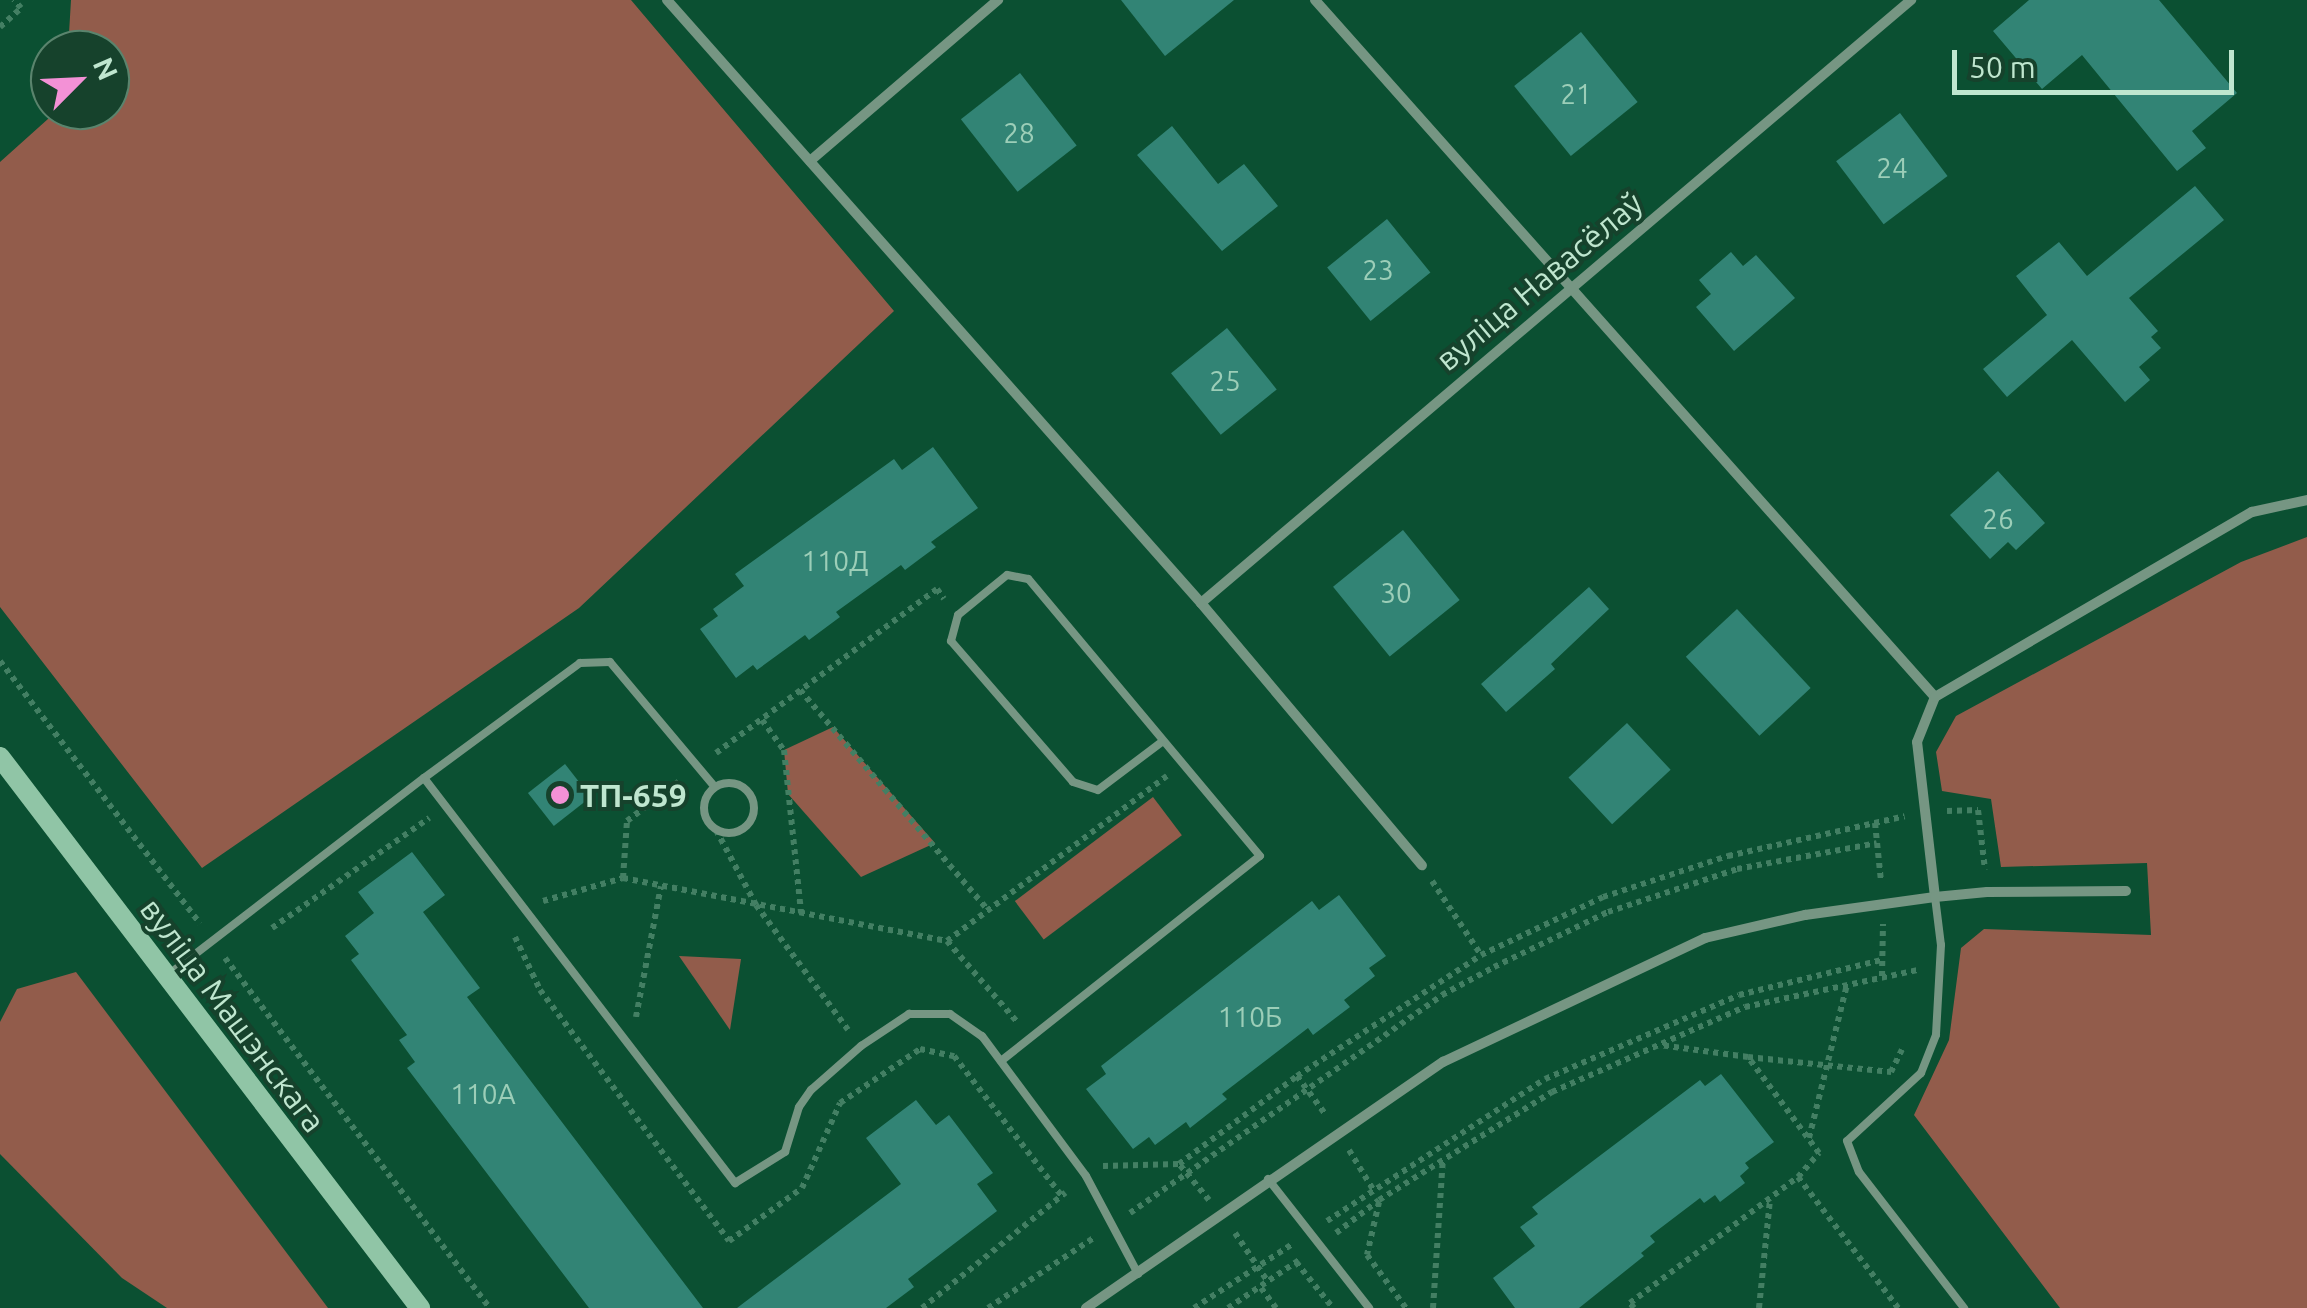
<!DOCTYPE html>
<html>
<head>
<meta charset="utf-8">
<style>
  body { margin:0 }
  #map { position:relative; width:2307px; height:1308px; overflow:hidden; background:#0b5032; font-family:Ubuntu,sans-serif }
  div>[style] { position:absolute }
  .green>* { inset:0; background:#925c4b; transform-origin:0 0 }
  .building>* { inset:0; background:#328475; transform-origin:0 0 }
  .path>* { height:6px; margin-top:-3px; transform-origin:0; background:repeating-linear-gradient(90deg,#437f63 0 5px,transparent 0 10px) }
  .service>* { height:8px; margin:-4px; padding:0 4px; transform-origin:4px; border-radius:4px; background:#769683 }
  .service>.ring { margin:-4px; padding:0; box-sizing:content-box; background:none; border:8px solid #769683; border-radius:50% }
  .minor>* { height:10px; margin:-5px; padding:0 5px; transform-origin:5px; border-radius:5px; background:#769683 }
  .secondary>* { height:20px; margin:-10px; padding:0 10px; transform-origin:10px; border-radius:10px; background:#90c5a6 }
  .dots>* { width:28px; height:28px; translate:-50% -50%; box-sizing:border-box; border:5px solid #16422c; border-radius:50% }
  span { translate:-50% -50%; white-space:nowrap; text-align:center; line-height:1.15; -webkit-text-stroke:8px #16422c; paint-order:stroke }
  .number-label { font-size:28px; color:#9cceb8 }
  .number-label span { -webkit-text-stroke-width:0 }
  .street-label { font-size:32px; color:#bfe6cf }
  .poi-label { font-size:32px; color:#bfe6cf; font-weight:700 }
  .left { translate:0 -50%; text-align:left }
  .north { position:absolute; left:30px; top:30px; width:100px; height:100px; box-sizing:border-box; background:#16422c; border:2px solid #5a846d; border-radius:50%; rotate:66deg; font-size:28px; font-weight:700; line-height:40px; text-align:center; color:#bfe6cf }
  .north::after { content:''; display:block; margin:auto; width:35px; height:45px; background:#f391d6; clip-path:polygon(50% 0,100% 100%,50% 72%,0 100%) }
  .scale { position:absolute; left:1952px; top:50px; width:282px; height:45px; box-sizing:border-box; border:5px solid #bfe6cf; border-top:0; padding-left:12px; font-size:30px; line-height:35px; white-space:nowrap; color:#bfe6cf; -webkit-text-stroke:8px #16422c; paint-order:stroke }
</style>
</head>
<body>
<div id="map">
  <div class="green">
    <div style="clip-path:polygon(71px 0,631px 0,894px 311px,579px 608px,202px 868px,0 607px,0 162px,58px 110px,110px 110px,110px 50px,68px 50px)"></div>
    <div style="clip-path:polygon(2307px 537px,2307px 1308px,2060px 1308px,1914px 1115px,1949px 1040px,1961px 948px,1984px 929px,2151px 935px,2147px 863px,2001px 867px,1991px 799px,1942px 791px,1936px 752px,1956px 716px,2241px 562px)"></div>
    <div style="clip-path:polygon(833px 727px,935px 843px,861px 877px,788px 794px,784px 750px)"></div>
    <div style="left:1153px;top:797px;width:48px;height:173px;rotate:53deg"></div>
    <div style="clip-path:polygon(679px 956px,741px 959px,730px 1030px)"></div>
    <div style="clip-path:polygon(76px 972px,328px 1308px,167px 1308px,122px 1278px,0 1154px,0 1022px,17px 989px)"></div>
  </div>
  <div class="building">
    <div style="clip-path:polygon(1121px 0,1234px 0,1165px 56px)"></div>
    <div style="clip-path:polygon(2029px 0,2159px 0,2237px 93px,2192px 131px,2206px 148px,2177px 171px,2082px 55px,2042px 89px,1993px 31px)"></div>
    <div style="left:1581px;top:32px;width:90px;height:86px;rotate:51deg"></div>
    <div style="left:1020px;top:73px;width:92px;height:75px;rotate:52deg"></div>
    <div style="left:1900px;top:113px;width:79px;height:80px;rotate:53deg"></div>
    <div style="clip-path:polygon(1172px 126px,1218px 184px,1244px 164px,1278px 206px,1222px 251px,1137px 155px)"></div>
    <div style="clip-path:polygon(2195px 186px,2224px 220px,2129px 298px,2158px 331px,2151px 337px,2161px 348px,2139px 367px,2150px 380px,2125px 402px,2072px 340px,2007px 397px,1983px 369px,2047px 315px,2016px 276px,2059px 242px,2087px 276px)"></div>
    <div style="left:1387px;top:219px;width:69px;height:77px;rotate:51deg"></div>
    <div style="clip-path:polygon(1731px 252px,1743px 266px,1756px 255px,1795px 298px,1734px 351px,1696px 307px,1711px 294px,1699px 280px)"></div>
    <div style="left:1227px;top:328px;width:79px;height:72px;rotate:51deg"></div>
    <div style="clip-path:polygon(933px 447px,978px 508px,931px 542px,936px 547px,921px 558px,905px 570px,901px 565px,836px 612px,840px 617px,809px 640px,805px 635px,757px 670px,753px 665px,736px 678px,700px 629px,718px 616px,713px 609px,744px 586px,735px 574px,894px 459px,902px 470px)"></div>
    <div style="clip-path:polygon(1998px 471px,2045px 523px,2016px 550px,2008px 542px,1990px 559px,1950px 515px)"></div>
    <div style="left:1403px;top:530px;width:90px;height:90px;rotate:51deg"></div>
    <div style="clip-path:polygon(1589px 587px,1609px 609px,1551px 664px,1555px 669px,1506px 712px,1481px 684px)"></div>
    <div style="left:1737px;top:609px;width:108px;height:70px;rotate:47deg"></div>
    <div style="left:1627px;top:723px;width:64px;height:80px;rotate:47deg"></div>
    <div style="left:565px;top:764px;width:42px;height:47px;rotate:52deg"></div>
    <div style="clip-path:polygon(412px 852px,445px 895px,423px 912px,480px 988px,467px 997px,703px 1308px,589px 1308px,407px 1068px,415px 1062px,399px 1040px,407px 1035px,351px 960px,359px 954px,345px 936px,374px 913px,358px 892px)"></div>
    <div style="clip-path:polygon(1339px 895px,1386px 956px,1369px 968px,1375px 976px,1344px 1000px,1350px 1007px,1313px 1035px,1308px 1028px,1222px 1094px,1227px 1099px,1190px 1128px,1186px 1122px,1155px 1145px,1149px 1137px,1133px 1149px,1086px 1089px,1106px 1074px,1101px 1066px,1312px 901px,1319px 910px)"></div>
    <div style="clip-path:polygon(1721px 1074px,1774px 1142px,1745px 1163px,1749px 1168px,1740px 1176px,1745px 1183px,1720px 1202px,1715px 1195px,1704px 1203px,1700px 1198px,1650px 1236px,1655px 1242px,1641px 1253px,1644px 1256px,1579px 1308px,1515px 1308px,1493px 1278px,1535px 1246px,1520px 1227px,1538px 1214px,1532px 1207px,1700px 1080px,1705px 1086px)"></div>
    <div style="clip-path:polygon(916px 1100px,936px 1125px,949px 1115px,993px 1173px,977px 1184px,997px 1211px,908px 1279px,914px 1287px,886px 1308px,737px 1308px,901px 1184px,866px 1138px)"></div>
  </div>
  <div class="path">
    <div style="left:0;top:27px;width:28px;rotate:-42deg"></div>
    <div style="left:21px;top:8px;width:11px;rotate:-131deg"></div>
    <div style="left:0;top:661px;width:330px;rotate:52.7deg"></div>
    <div style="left:800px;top:690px;width:289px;rotate:49.5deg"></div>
    <div style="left:762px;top:720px;width:37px;rotate:54deg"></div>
    <div style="left:784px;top:750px;width:164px;rotate:84deg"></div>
    <div style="left:716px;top:753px;width:275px;rotate:-36.6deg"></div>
    <div style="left:937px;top:589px;width:12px;rotate:55deg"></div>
    <div style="left:1947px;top:811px;width:31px;rotate:-2deg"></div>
    <div style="left:1978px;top:810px;width:60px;rotate:83.3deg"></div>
    <div style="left:1875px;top:823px;width:58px;rotate:84.1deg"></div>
    <div style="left:716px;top:830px;width:85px;rotate:61.9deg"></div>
    <div style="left:756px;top:905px;width:155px;rotate:53.6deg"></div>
    <div style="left:623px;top:878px;width:57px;rotate:-86deg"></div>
    <div style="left:627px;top:821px;width:69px;rotate:-37.4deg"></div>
    <div style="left:1432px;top:881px;width:89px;rotate:56.5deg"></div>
    <div style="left:543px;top:901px;width:83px;rotate:-16deg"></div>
    <div style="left:623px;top:878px;width:330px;rotate:11deg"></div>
    <div style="left:947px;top:941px;width:275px;rotate:-36.9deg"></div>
    <div style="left:272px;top:928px;width:192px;rotate:-35deg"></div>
    <div style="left:515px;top:937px;width:59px;rotate:64.7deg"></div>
    <div style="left:540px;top:990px;width:314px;rotate:53deg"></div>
    <div style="left:729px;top:1241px;width:90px;rotate:-36deg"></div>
    <div style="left:802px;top:1188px;width:93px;rotate:-65.9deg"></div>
    <div style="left:840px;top:1103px;width:97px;rotate:-34deg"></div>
    <div style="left:920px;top:1049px;width:35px;rotate:12deg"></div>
    <div style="left:954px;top:1056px;width:177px;rotate:52.4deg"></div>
    <div style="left:947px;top:941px;width:108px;rotate:49.1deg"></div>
    <div style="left:225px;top:958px;width:439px;rotate:52.9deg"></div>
    <div style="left:1882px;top:976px;width:52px;rotate:-88.9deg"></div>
    <div style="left:636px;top:1017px;width:133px;rotate:-79.2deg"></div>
    <div style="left:1748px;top:1057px;width:144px;rotate:6deg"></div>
    <div style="left:1891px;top:1072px;width:25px;rotate:-64deg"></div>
    <div style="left:1297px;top:1076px;width:49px;rotate:53.4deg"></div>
    <div style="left:1809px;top:1138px;width:159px;rotate:-76.1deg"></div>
    <div style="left:1349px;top:1150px;width:48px;rotate:58.6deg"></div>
    <div style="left:1103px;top:1166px;width:76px;rotate:-1.5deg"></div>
    <div style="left:1798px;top:1177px;width:165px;rotate:52.6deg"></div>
    <div style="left:1209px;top:1200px;width:47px;rotate:-129.8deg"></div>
    <div style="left:1179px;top:1164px;width:147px;rotate:-36.7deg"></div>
    <div style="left:1297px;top:1076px;width:220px;rotate:-33.3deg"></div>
    <div style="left:1481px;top:955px;width:135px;rotate:-25.4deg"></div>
    <div style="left:1603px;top:897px;width:132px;rotate:-18.2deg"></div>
    <div style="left:1728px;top:856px;width:181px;rotate:-12.7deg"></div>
    <div style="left:1379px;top:1202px;width:54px;rotate:102.8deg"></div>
    <div style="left:1367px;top:1255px;width:66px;rotate:53.7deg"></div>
    <div style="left:1130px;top:1213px;width:381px;rotate:-34.9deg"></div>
    <div style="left:1442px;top:995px;width:59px;rotate:-28.3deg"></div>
    <div style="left:1494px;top:967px;width:127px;rotate:-25.8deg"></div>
    <div style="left:1608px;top:912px;width:136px;rotate:-18.4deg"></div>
    <div style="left:1737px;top:869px;width:142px;rotate:-10.5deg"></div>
    <div style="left:1327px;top:1221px;width:260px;rotate:-33.1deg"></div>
    <div style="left:1545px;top:1079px;width:211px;rotate:-23.4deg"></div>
    <div style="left:1739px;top:995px;width:147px;rotate:-13.8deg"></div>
    <div style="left:1235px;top:1233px;width:59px;rotate:56deg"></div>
    <div style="left:1336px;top:1233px;width:54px;rotate:-37.5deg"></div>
    <div style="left:1379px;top:1200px;width:204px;rotate:-32deg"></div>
    <div style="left:1552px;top:1092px;width:211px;rotate:-23.8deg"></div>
    <div style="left:1745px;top:1007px;width:176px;rotate:-12.1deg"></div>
    <div style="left:1296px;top:1262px;width:59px;rotate:51.2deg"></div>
    <div style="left:1261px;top:1288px;width:25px;rotate:53deg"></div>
    <div style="left:922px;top:1308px;width:184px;rotate:-38.8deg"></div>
    <div style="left:988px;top:1308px;width:128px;rotate:-33.6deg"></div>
    <div style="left:1194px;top:1308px;width:116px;rotate:-33deg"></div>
    <div style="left:1228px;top:1308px;width:89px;rotate:-34deg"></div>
    <div style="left:1433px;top:1308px;width:149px;rotate:-86.2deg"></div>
    <div style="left:1634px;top:1308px;width:6px;rotate:-129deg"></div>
    <div style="left:1630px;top:1303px;width:210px;rotate:-36.9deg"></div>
    <div style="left:1798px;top:1177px;width:32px;rotate:-49deg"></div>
    <div style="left:1819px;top:1153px;width:119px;rotate:-126.5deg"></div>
    <div style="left:1748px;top:1057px;width:89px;rotate:-172.2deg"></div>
    <div style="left:1759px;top:1308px;width:109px;rotate:-84.2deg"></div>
  </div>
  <div class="service">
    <div style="left:424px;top:778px;width:194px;rotate:-36.4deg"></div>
    <div style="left:580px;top:663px;width:30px;rotate:-2deg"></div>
    <div style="left:610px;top:662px;width:162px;rotate:50deg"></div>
    <div class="ring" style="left:704px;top:783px;width:42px;height:42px"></div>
    <div style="left:1935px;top:897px;width:48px;rotate:82.9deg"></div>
    <div style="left:1941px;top:945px;width:90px;rotate:93.2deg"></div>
    <div style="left:1936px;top:1035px;width:41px;rotate:111.5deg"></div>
    <div style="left:1921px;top:1073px;width:100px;rotate:137.4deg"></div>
    <div style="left:1847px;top:1141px;width:33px;rotate:69deg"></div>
    <div style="left:1859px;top:1172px;width:172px;rotate:52.3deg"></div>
    <div style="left:168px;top:975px;width:323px;rotate:-37.6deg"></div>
    <div style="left:424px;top:778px;width:511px;rotate:52.48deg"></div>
    <div style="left:735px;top:1183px;width:59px;rotate:-31.8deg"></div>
    <div style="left:785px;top:1152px;width:47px;rotate:-72.7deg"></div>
    <div style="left:799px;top:1107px;width:21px;rotate:-55deg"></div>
    <div style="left:811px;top:1090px;width:67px;rotate:-41.3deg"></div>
    <div style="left:861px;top:1046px;width:58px;rotate:-33.7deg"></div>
    <div style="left:909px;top:1014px;width:41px"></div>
    <div style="left:950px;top:1014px;width:39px;rotate:35deg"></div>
    <div style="left:982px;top:1036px;width:174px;rotate:53.4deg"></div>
    <div style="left:1086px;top:1176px;width:111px;rotate:62deg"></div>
    <div style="left:1001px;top:1061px;width:330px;rotate:-38.4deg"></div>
    <div style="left:1260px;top:856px;width:361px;rotate:-129.9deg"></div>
    <div style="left:1028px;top:579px;width:21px;rotate:-169deg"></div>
    <div style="left:1007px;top:575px;width:63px;rotate:140.8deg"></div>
    <div style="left:958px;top:615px;width:27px;rotate:105deg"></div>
    <div style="left:951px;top:641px;width:186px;rotate:49.1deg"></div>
    <div style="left:1073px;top:782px;width:26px;rotate:18deg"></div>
    <div style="left:1098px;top:790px;width:81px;rotate:-37deg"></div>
    <div style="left:1268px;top:1179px;width:164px;rotate:51.9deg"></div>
  </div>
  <div class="minor">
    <div style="left:667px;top:0;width:805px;rotate:48.47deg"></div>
    <div style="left:1201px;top:603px;width:343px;rotate:49.9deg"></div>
    <div style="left:1315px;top:0;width:933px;rotate:48.35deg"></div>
    <div style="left:810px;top:161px;width:248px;rotate:-40.6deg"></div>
    <div style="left:1201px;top:603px;width:932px;rotate:-40.34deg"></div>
    <div style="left:1935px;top:897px;width:156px;rotate:-96.6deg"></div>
    <div style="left:1917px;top:742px;width:48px;rotate:-68.2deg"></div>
    <div style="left:1935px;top:697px;width:367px;rotate:-30.3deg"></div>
    <div style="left:2252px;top:512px;width:56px;rotate:-12.3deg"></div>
    <div style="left:1086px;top:1308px;width:434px;rotate:-34.6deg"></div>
    <div style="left:1443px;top:1062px;width:290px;rotate:-25.3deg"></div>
    <div style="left:1705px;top:938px;width:103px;rotate:-13deg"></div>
    <div style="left:1805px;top:915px;width:131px;rotate:-7.9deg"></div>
    <div style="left:1935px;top:897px;width:52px;rotate:-5.5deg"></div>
    <div style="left:1987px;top:892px;width:139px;rotate:-0.4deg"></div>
  </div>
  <div class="secondary">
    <div style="left:0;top:757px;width:693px;rotate:52.68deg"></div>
  </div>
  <div class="dots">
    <div style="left:560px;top:795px;background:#f391d6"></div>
  </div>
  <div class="number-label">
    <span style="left:1576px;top:94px">21</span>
    <span style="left:1019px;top:133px">28</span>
    <span style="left:1892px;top:168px">24</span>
    <span style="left:1378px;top:270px">23</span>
    <span style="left:1225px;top:381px">25</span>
    <span style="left:1998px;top:519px">26</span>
    <span style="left:835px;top:561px">110Д</span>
    <span style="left:1396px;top:593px">30</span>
    <span style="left:1250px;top:1017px">110Б</span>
    <span style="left:483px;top:1094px">110А</span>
  </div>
  <div class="street-label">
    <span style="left:1539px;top:281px;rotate:-40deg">вуліца Навасёлаў</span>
    <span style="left:233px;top:1015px;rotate:53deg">вуліца Машэнскага</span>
  </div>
  <div class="poi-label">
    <span class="left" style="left:580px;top:795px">ТП-659</span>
  </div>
  <div class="north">N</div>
  <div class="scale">50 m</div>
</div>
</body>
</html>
